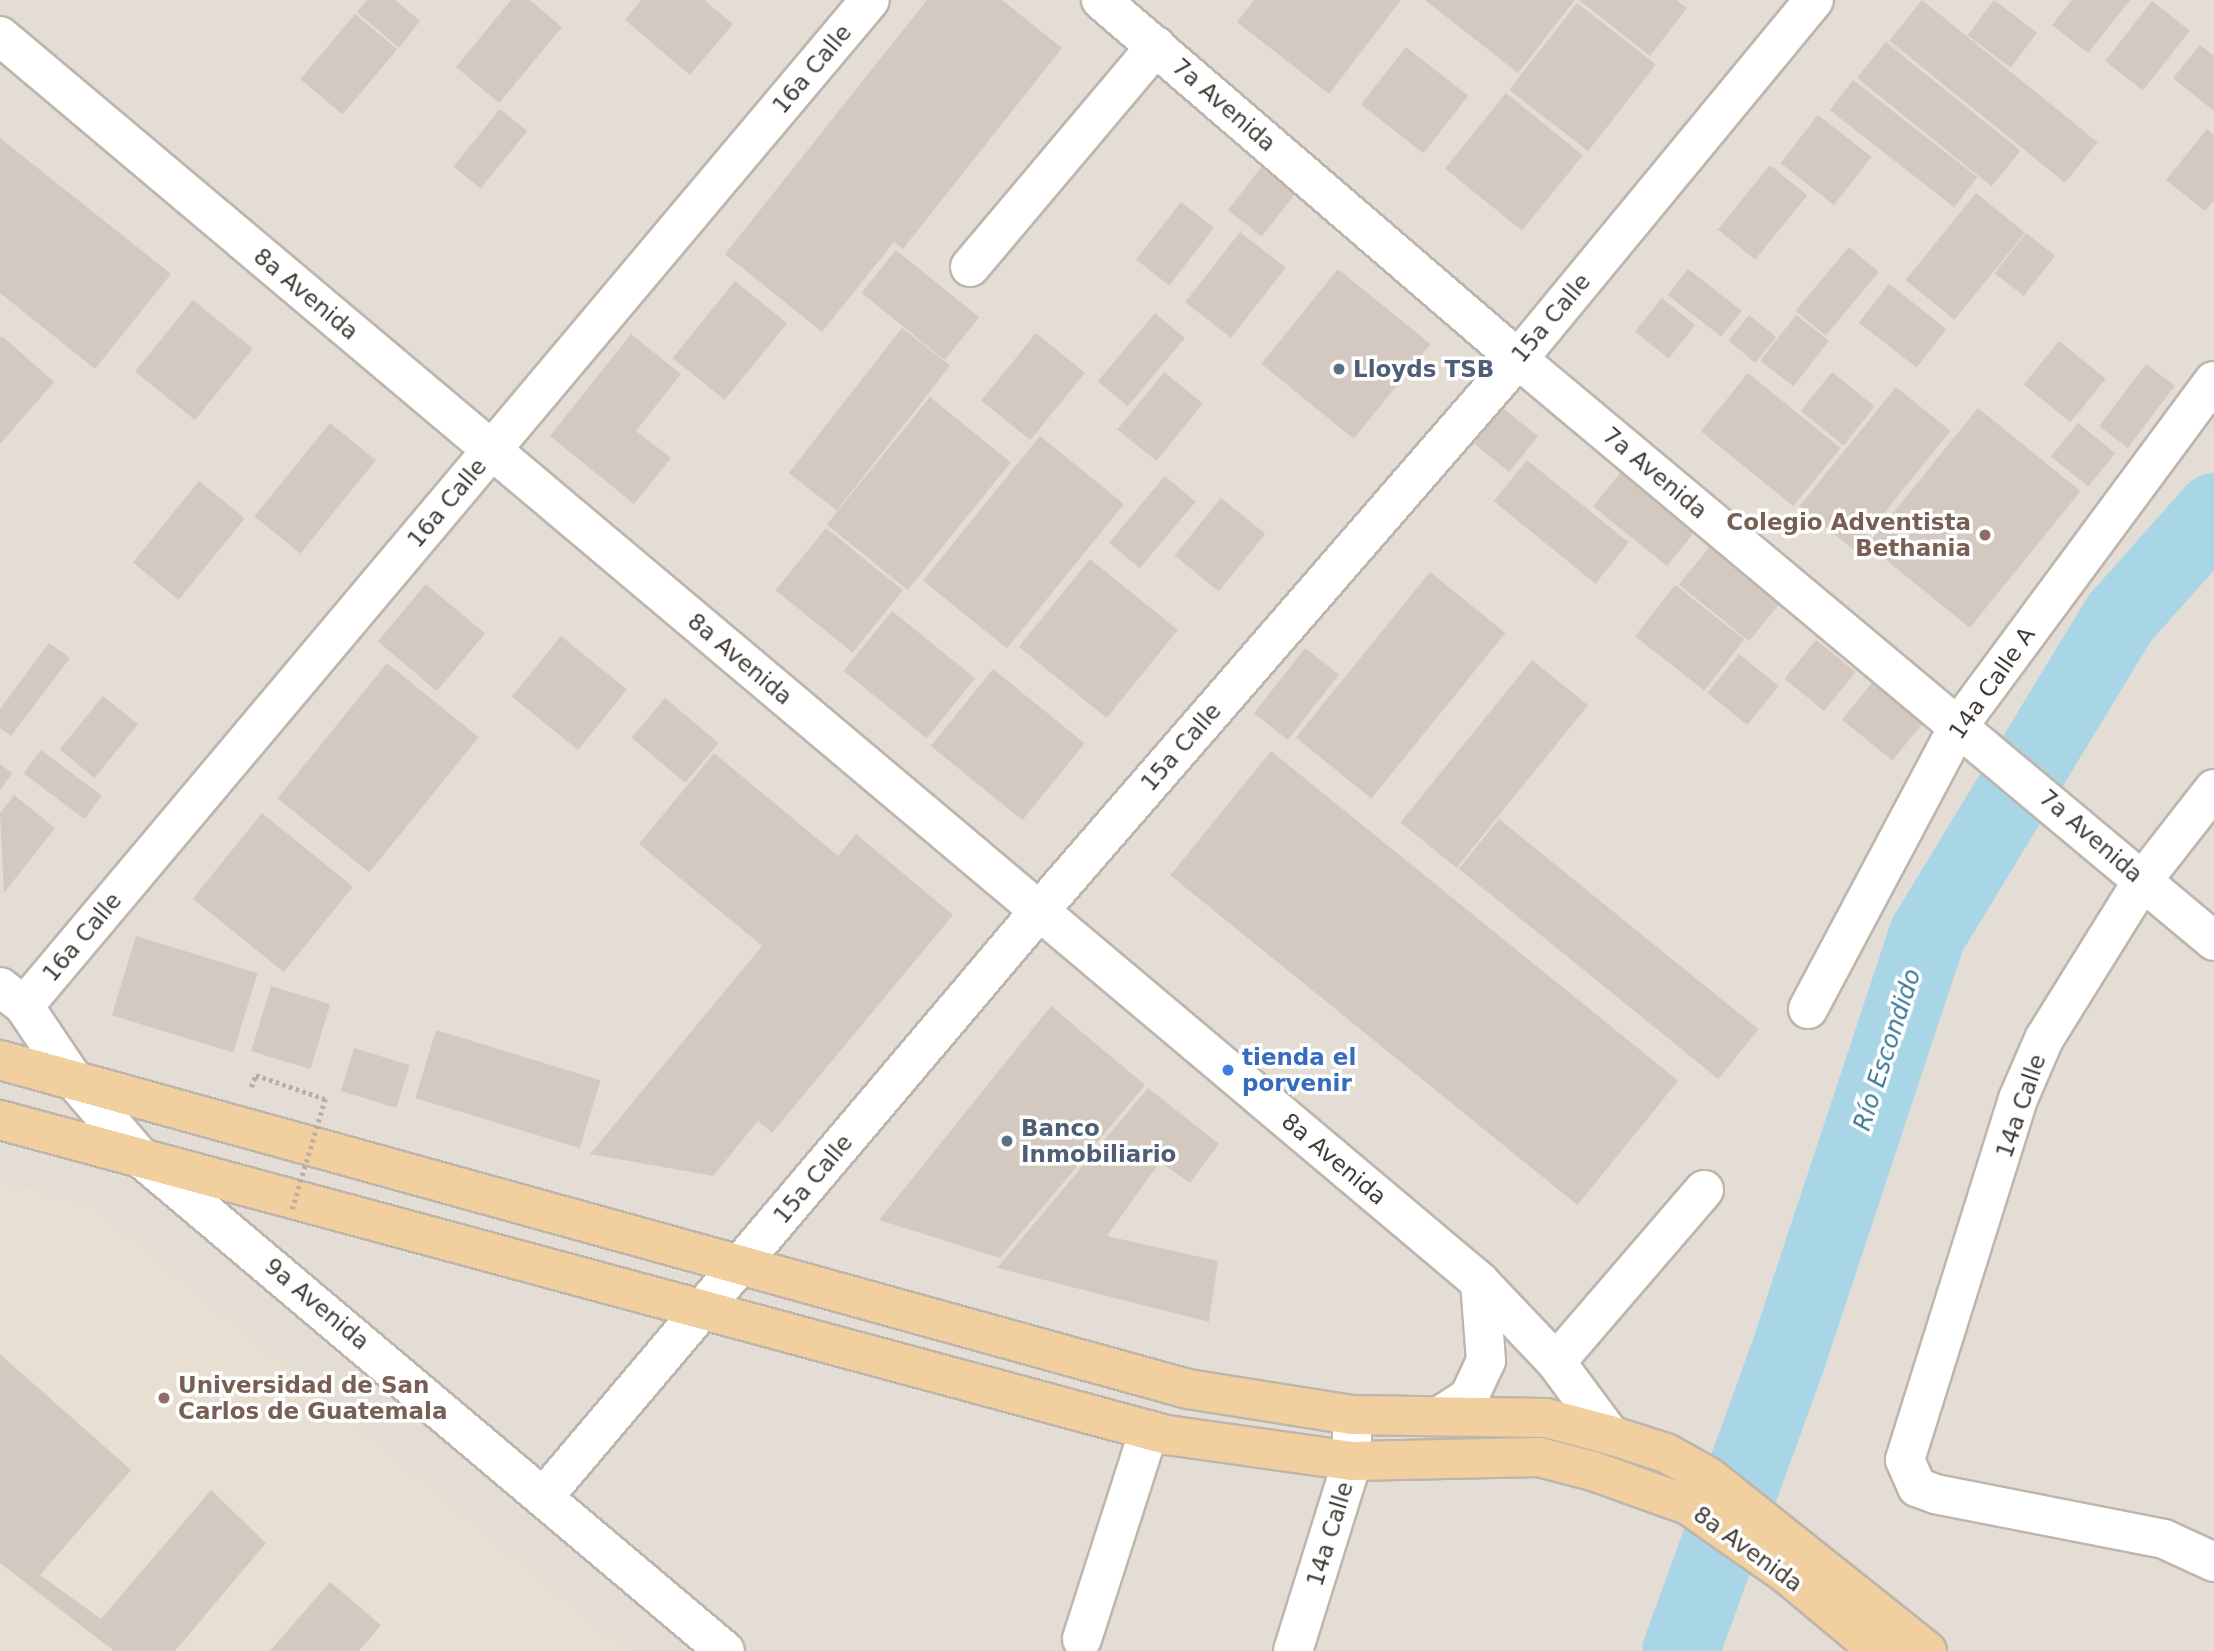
<!DOCTYPE html>
<html>
<head>
<meta charset="utf-8">
<style>
  body { margin:0 }
  #map { position:relative; width:2214px; height:1651px; overflow:hidden; background:#f1ece6; font-family:"DejaVu Sans",sans-serif }
  div>[style] { position:absolute }
  .residential>* { inset:0; background:#e4ddd5; transform-origin:0 0 }
  .education>* { inset:0; background:#e8dfd2 }
  .river>* { height:77px; margin:-38.5px; padding:0 38.5px; transform-origin:38.5px; border-radius:38.5px; background:#a9d6e7 }
  .building>* { inset:0; background:#d4c9c0; transform-origin:0 0 }
  .path>* { height:4.5px; margin-top:-2.25px; transform-origin:0; background:repeating-linear-gradient(90deg,#bbac9d 0 3.5px,transparent 0 7px) }
  .roads { filter:drop-shadow(2px 0 #beb6ad) drop-shadow(-2px 0 #beb6ad) drop-shadow(0 2px #beb6ad) drop-shadow(0 -2px #beb6ad) }
  .minor>* { height:38px; margin:-19px; padding:0 19px; transform-origin:19px; border-radius:19px; background:#fff }
  .major>* { height:38px; margin:-19px; padding:0 19px; transform-origin:19px; border-radius:19px; background:#f2cf9e }
  .path-bridge>* { height:4.5px; margin-top:-2.25px; transform-origin:0; background:repeating-linear-gradient(90deg,#bbac9d 0 3.5px,transparent 0 7px) }
  .dots>* { width:19px; height:19px; translate:-50% -50%; box-sizing:border-box; border:4px solid #fff; border-radius:50% }
  span { translate:-50% -50%; white-space:nowrap; text-align:center; line-height:1.15; -webkit-text-stroke:7px #fff; paint-order:stroke }
  .street-label { font-size:23px; color:#433c36 }
  .service-label { font-size:23px; color:#4e5e75; font-weight:700 }
  .left { translate:0 -50%; text-align:left }
  .education-label { font-size:23px; color:#785e54; font-weight:700 }
  .right { translate:-100% -50%; text-align:right }
  .shop-label { font-size:23px; color:#366cbe; font-weight:700 }
  .water-label { font-size:24px; color:#397994; font-style:italic }
</style>
</head>
<body>
<div id="map">
  <div class="residential">
    <div style="left:0;top:0;width:2214px;height:1651px"></div>
  </div>
  <div class="education">
    <div style="clip-path:polygon(0 1181px,94px 1205px,629px 1651px,0 1651px)"></div>
  </div>
  <div class="river">
    <div style="left:1680px;top:1651px;width:310px;rotate:-70deg"></div>
    <div style="left:1786px;top:1360px;width:449px;rotate:-71.7deg"></div>
    <div style="left:1927px;top:934px;width:371px;rotate:-58.7deg"></div>
    <div style="left:2120px;top:617px;width:142px;rotate:-48.4deg"></div>
  </div>
  <div class="building">
    <div style="clip-path:polygon(367px 0,395px 0,420px 21px,399px 48px,357px 12px)"></div>
    <div style="clip-path:polygon(511px 0,530px 0,562px 27px,499px 103px,456px 67px)"></div>
    <div style="clip-path:polygon(641px 0,704px 0,733px 24px,690px 75px,625px 20px)"></div>
    <div style="clip-path:polygon(927px 0,1002px 0,1062px 48px,903px 249px,894px 242px,822px 332px,725px 254px)"></div>
    <div style="clip-path:polygon(1254px 0,1401px 0,1329px 94px,1237px 22px)"></div>
    <div style="clip-path:polygon(1425px 0,1575px 0,1518px 73px)"></div>
    <div style="clip-path:polygon(1579px 0,1676px 0,1687px 8px,1650px 56px)"></div>
    <div style="left:1922px;top:0;width:226px;height:52px;rotate:39deg"></div>
    <div style="left:1994px;top:0;width:54px;height:44px;rotate:37deg"></div>
    <div style="clip-path:polygon(2072px 0,2130px 0,2088px 53px,2052px 25px)"></div>
    <div style="left:2152px;top:1px;width:48px;height:76px;rotate:38deg"></div>
    <div style="left:1577px;top:3px;width:100px;height:110px;rotate:38deg"></div>
    <div style="left:355px;top:14px;width:55px;height:85px;rotate:40deg"></div>
    <div style="left:1886px;top:42px;width:173px;height:46px;rotate:39deg"></div>
    <div style="clip-path:polygon(2200px 45px,2214px 56px,2214px 111px,2173px 78px)"></div>
    <div style="left:1406px;top:47px;width:79px;height:73px;rotate:38deg"></div>
    <div style="left:1853px;top:80px;width:158px;height:38px;rotate:38deg"></div>
    <div style="left:1506px;top:93px;width:99px;height:97px;rotate:39deg"></div>
    <div style="left:500px;top:109px;width:35px;height:74px;rotate:39deg"></div>
    <div style="left:1818px;top:115px;width:68px;height:61px;rotate:38deg"></div>
    <div style="clip-path:polygon(2207px 129px,2214px 135px,2214px 200px,2205px 211px,2166px 180px)"></div>
    <div style="clip-path:polygon(0 138px,171px 274px,95px 369px,0 293px)"></div>
    <div style="left:1274px;top:151px;width:43px;height:75px;rotate:38deg"></div>
    <div style="left:1770px;top:165px;width:48px;height:83px;rotate:39deg"></div>
    <div style="left:1976px;top:193px;width:63px;height:112px;rotate:39deg"></div>
    <div style="left:1181px;top:202px;width:42px;height:73px;rotate:38deg"></div>
    <div style="left:1240px;top:232px;width:58px;height:89px;rotate:38deg"></div>
    <div style="left:2026px;top:233px;width:37px;height:51px;rotate:38deg"></div>
    <div style="left:1849px;top:247px;width:39px;height:83px;rotate:40deg"></div>
    <div style="left:896px;top:250px;width:107px;height:55px;rotate:39deg"></div>
    <div style="left:1338px;top:269px;width:119px;height:122px;rotate:39deg"></div>
    <div style="left:1688px;top:269px;width:68px;height:33px;rotate:38deg"></div>
    <div style="left:735px;top:281px;width:67px;height:99px;rotate:39deg"></div>
    <div style="left:1889px;top:284px;width:73px;height:49px;rotate:38deg"></div>
    <div style="left:1662px;top:298px;width:43px;height:43px;rotate:39deg"></div>
    <div style="left:193px;top:300px;width:77px;height:92px;rotate:39deg"></div>
    <div style="left:1155px;top:313px;width:39px;height:89px;rotate:40deg"></div>
    <div style="left:1749px;top:315px;width:35px;height:33px;rotate:39deg"></div>
    <div style="left:1796px;top:315px;width:42px;height:58px;rotate:38deg"></div>
    <div style="left:902px;top:328px;width:61px;height:184px;rotate:38deg"></div>
    <div style="left:1036px;top:333px;width:63px;height:87px;rotate:39deg"></div>
    <div style="clip-path:polygon(631px 334px,681px 374px,636px 431px,671px 458px,634px 504px,550px 436px)"></div>
    <div style="clip-path:polygon(2px 336px,54px 382px,0 444px,0 338px)"></div>
    <div style="left:2059px;top:341px;width:60px;height:56px;rotate:39deg"></div>
    <div style="left:2146px;top:364px;width:36px;height:78px;rotate:37deg"></div>
    <div style="left:1164px;top:372px;width:50px;height:74px;rotate:39deg"></div>
    <div style="left:1832px;top:372px;width:55px;height:50px;rotate:39deg"></div>
    <div style="left:1748px;top:373px;width:119px;height:75px;rotate:39deg"></div>
    <div style="left:1896px;top:387px;width:70px;height:153px;rotate:39deg"></div>
    <div style="left:930px;top:397px;width:104px;height:164px;rotate:39deg"></div>
    <div style="left:1503px;top:408px;width:45px;height:46px;rotate:39deg"></div>
    <div style="left:1978px;top:408px;width:132px;height:176px;rotate:39deg"></div>
    <div style="left:330px;top:423px;width:59px;height:120px;rotate:39deg"></div>
    <div style="left:2078px;top:423px;width:48px;height:43px;rotate:39deg"></div>
    <div style="left:1040px;top:436px;width:108px;height:186px;rotate:39deg"></div>
    <div style="left:1527px;top:460px;width:131px;height:53px;rotate:39deg"></div>
    <div style="left:1629px;top:462px;width:95px;height:57px;rotate:39deg"></div>
    <div style="left:1165px;top:476px;width:40px;height:87px;rotate:40deg"></div>
    <div style="left:199px;top:481px;width:59px;height:105px;rotate:39deg"></div>
    <div style="left:1221px;top:498px;width:57px;height:74px;rotate:39deg"></div>
    <div style="left:826px;top:528px;width:99px;height:80px;rotate:39deg"></div>
    <div style="left:1720px;top:534px;width:90px;height:65px;rotate:39deg"></div>
    <div style="left:1090px;top:559px;width:113px;height:113px;rotate:39deg"></div>
    <div style="left:1430px;top:572px;width:97px;height:213px;rotate:39deg"></div>
    <div style="left:426px;top:584px;width:77px;height:75px;rotate:40deg"></div>
    <div style="left:1675px;top:585px;width:88px;height:65px;rotate:38deg"></div>
    <div style="left:892px;top:611px;width:107px;height:77px;rotate:39deg"></div>
    <div style="left:561px;top:636px;width:85px;height:78px;rotate:39deg"></div>
    <div style="left:1816px;top:640px;width:51px;height:50px;rotate:39deg"></div>
    <div style="clip-path:polygon(49px 643px,70px 658px,11px 736px,0 728px,0 709px)"></div>
    <div style="left:1305px;top:648px;width:43px;height:83px;rotate:38deg"></div>
    <div style="left:1739px;top:654px;width:51px;height:50px;rotate:39deg"></div>
    <div style="left:1532px;top:660px;width:72px;height:209px;rotate:39deg"></div>
    <div style="left:387px;top:663px;width:118px;height:174px;rotate:39deg"></div>
    <div style="left:993px;top:669px;width:118px;height:99px;rotate:39deg"></div>
    <div style="left:1874px;top:680px;width:65px;height:51px;rotate:39deg"></div>
    <div style="left:103px;top:696px;width:45px;height:69px;rotate:39deg"></div>
    <div style="left:665px;top:698px;width:70px;height:52px;rotate:40deg"></div>
    <div style="left:41px;top:750px;width:76px;height:29px;rotate:37deg"></div>
    <div style="left:1271px;top:751px;width:524px;height:160px;rotate:39deg"></div>
    <div style="clip-path:polygon(714px 753px,838px 856px,856px 834px,953px 915px,772px 1133px,758px 1121px,713px 1176px,590px 1154px,762px 946px,639px 844px)"></div>
    <div style="clip-path:polygon(0 764px,12px 773px,0 790px)"></div>
    <div style="clip-path:polygon(14px 795px,55px 828px,4px 893px,0 813px)"></div>
    <div style="left:262px;top:813px;width:117px;height:110px;rotate:39deg"></div>
    <div style="left:1499px;top:819px;width:334px;height:64px;rotate:39deg"></div>
    <div style="left:136px;top:936px;width:127px;height:83px;rotate:17deg"></div>
    <div style="left:271px;top:986px;width:62px;height:68px;rotate:17deg"></div>
    <div style="clip-path:polygon(1051px 1006px,1145px 1085px,1000px 1258px,879px 1220px)"></div>
    <div style="left:436px;top:1030px;width:172px;height:71px;rotate:17deg"></div>
    <div style="left:354px;top:1048px;width:58px;height:45px;rotate:17deg"></div>
    <div style="clip-path:polygon(1148px 1088px,1219px 1144px,1190px 1183px,1160px 1162px,1107px 1236px,1218px 1261px,1209px 1322px,997px 1268px)"></div>
    <div style="clip-path:polygon(0 1354px,131px 1470px,40px 1575px,101px 1619px,211px 1490px,266px 1543px,175px 1651px,114px 1651px,0 1563px)"></div>
    <div style="clip-path:polygon(330px 1582px,381px 1625px,359px 1651px,270px 1651px)"></div>
  </div>
  <div class="path">
    <div style="left:251px;top:1087px;width:13px;rotate:-67deg"></div>
    <div style="left:256px;top:1075px;width:73px;rotate:19.2deg"></div>
  </div>
  <div class="roads">
    <div class="minor">
      <div style="left:1101px;top:0;width:550px;rotate:40.73deg"></div>
      <div style="left:1518px;top:359px;width:907px;rotate:39.9deg"></div>
      <div style="left:0;top:36px;width:1935px;rotate:40.09deg"></div>
      <div style="left:1480px;top:1282px;width:110px;rotate:46.5deg"></div>
      <div style="left:1556px;top:1362px;width:91px;rotate:53.5deg"></div>
      <div style="left:970px;top:267px;width:289px;rotate:-49.9deg"></div>
      <div style="left:2214px;top:789px;width:115px;rotate:128deg"></div>
      <div style="left:2143px;top:880px;width:187px;rotate:121.9deg"></div>
      <div style="left:2044px;top:1039px;width:65px;rotate:113.4deg"></div>
      <div style="left:2018px;top:1099px;width:378px;rotate:107.4deg"></div>
      <div style="left:1905px;top:1460px;width:30px;rotate:66deg"></div>
      <div style="left:1917px;top:1487px;width:19px;rotate:21deg"></div>
      <div style="left:1935px;top:1494px;width:233px;rotate:11.1deg"></div>
      <div style="left:2164px;top:1539px;width:55px;rotate:24.7deg"></div>
      <div style="left:0;top:987px;width:31px;rotate:38deg"></div>
      <div style="left:24px;top:1006px;width:88px;rotate:56.1deg"></div>
      <div style="left:73px;top:1079px;width:104px;rotate:49.3deg"></div>
      <div style="left:141px;top:1158px;width:764px;rotate:40.17deg"></div>
      <div style="left:24px;top:1006px;width:1314px;rotate:-49.94deg"></div>
      <div style="left:1808px;top:1009px;width:322px;rotate:-62deg"></div>
      <div style="left:1959px;top:725px;width:428px;rotate:-53.5deg"></div>
      <div style="left:1556px;top:1362px;width:227px;rotate:-49.3deg"></div>
      <div style="left:1443px;top:1414px;width:31px;rotate:-33deg"></div>
      <div style="left:1469px;top:1397px;width:40px;rotate:-65deg"></div>
      <div style="left:1486px;top:1361px;width:79px;rotate:-94.3deg"></div>
      <div style="left:546px;top:1494px;width:765px;rotate:-49.77deg"></div>
      <div style="left:1040px;top:910px;width:729px;rotate:-49.06deg"></div>
      <div style="left:1518px;top:359px;width:465px;rotate:-50.5deg"></div>
      <div style="left:1082px;top:1639px;width:219px;rotate:-72.2deg"></div>
      <div style="left:1293px;top:1651px;width:199px;rotate:-72.7deg"></div>
      <div style="left:1352px;top:1461px;width:46px;rotate:-90deg"></div>
    </div>
    <div class="major">
      <div style="left:0;top:1060px;width:1233px;rotate:15.48deg"></div>
      <div style="left:1188px;top:1389px;width:166px;rotate:9deg"></div>
      <div style="left:1352px;top:1415px;width:194px;rotate:0.9deg"></div>
      <div style="left:1546px;top:1418px;width:66px;rotate:14.9deg"></div>
      <div style="left:1610px;top:1435px;width:59px;rotate:17.8deg"></div>
      <div style="left:1666px;top:1453px;width:49px;rotate:29.2deg"></div>
      <div style="left:1709px;top:1477px;width:279px;rotate:38.6deg"></div>
      <div style="left:0;top:1120px;width:1209px;rotate:15.11deg"></div>
      <div style="left:1167px;top:1435px;width:187px;rotate:8deg"></div>
      <div style="left:1352px;top:1461px;width:187px;rotate:-1.2deg"></div>
      <div style="left:1539px;top:1457px;width:56px;rotate:14.5deg"></div>
      <div style="left:1593px;top:1471px;width:101px;rotate:19.7deg"></div>
      <div style="left:1688px;top:1505px;width:122px;rotate:35deg"></div>
      <div style="left:1788px;top:1575px;width:119px;rotate:39.9deg"></div>
    </div>
  </div>
  <div class="path-bridge">
    <div style="left:292px;top:1209px;width:115px;rotate:-73.3deg"></div>
  </div>
  <div class="dots">
    <div style="left:1339px;top:369px;background:#5c6f8a"></div>
    <div style="left:1985px;top:535px;background:#8d6e63"></div>
    <div style="left:1228px;top:1070px;background:#3f7fe0"></div>
    <div style="left:1007px;top:1141px;background:#5c6f8a"></div>
    <div style="left:164px;top:1398px;background:#8d6e63"></div>
  </div>
  <div class="street-label">
    <span style="left:812px;top:69px;rotate:-50deg">16a Calle</span>
    <span style="left:1224px;top:105px;rotate:41deg">7a Avenida</span>
    <span style="left:306px;top:294px;rotate:40deg">8a Avenida</span>
    <span style="left:1551px;top:318px;rotate:-50deg">15a Calle</span>
    <span style="left:1655px;top:473px;rotate:40deg">7a Avenida</span>
    <span style="left:447px;top:503px;rotate:-50deg">16a Calle</span>
    <span style="left:740px;top:659px;rotate:40deg">8a Avenida</span>
    <span style="left:1992px;top:683px;rotate:-55deg">14a Calle A</span>
    <span style="left:1181px;top:747px;rotate:-49deg">15a Calle</span>
    <span style="left:2091px;top:836px;rotate:41deg">7a Avenida</span>
    <span style="left:82px;top:937px;rotate:-50deg">16a Calle</span>
    <span style="left:2021px;top:1106px;rotate:-71deg">14a Calle</span>
    <span style="left:1334px;top:1159px;rotate:40deg">8a Avenida</span>
    <span style="left:813px;top:1179px;rotate:-50deg">15a Calle</span>
    <span style="left:317px;top:1304px;rotate:40deg">9a Avenida</span>
    <span style="left:1330px;top:1534px;rotate:-73deg">14a Calle</span>
    <span style="left:1748px;top:1549px;rotate:36deg">8a Avenida</span>
  </div>
  <div class="service-label">
    <span class="left" style="left:1353px;top:369px">Lloyds TSB</span>
    <span class="left" style="left:1021px;top:1141px">Banco<br>Inmobiliario</span>
  </div>
  <div class="education-label">
    <span class="right" style="left:1971px;top:535px">Colegio Adventista<br>Bethania</span>
    <span class="left" style="left:178px;top:1398px">Universidad de San<br>Carlos de Guatemala</span>
  </div>
  <div class="shop-label">
    <span class="left" style="left:1242px;top:1070px">tienda el<br>porvenir</span>
  </div>
  <div class="water-label">
    <span style="left:1888px;top:1050px;rotate:-72deg">Río Escondido</span>
  </div>
</div>
</body>
</html>
